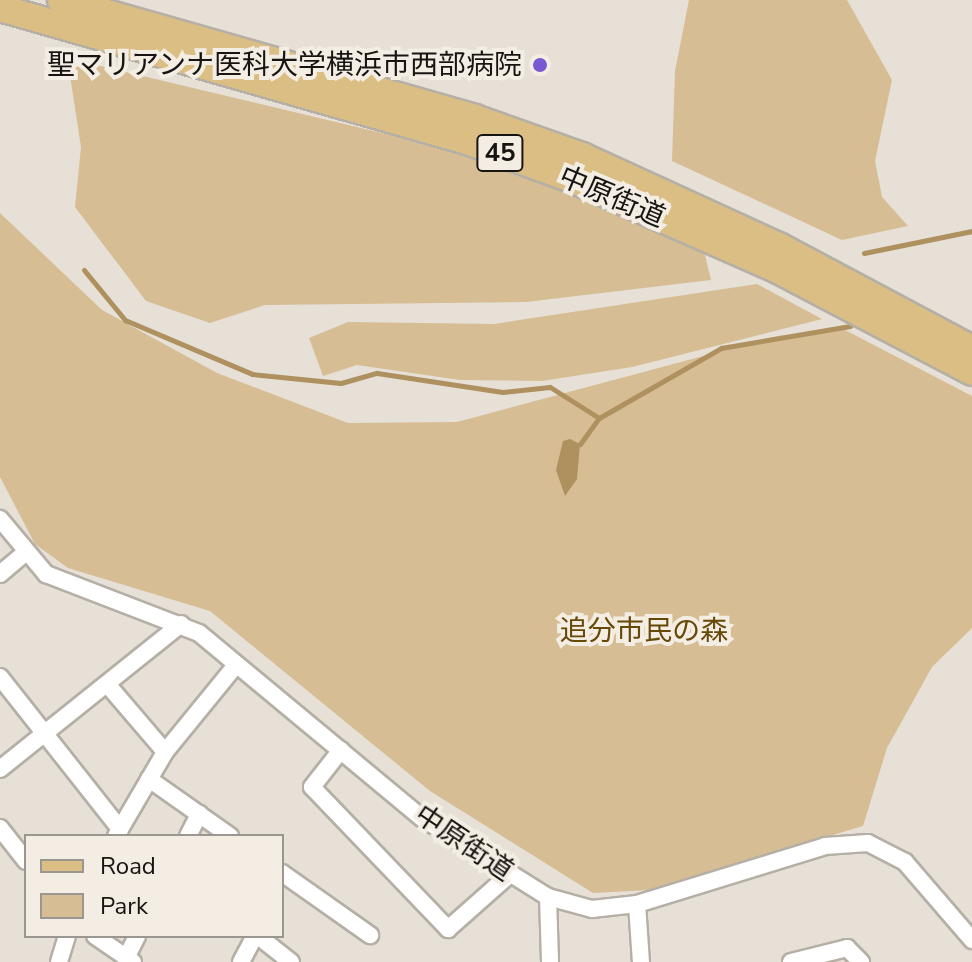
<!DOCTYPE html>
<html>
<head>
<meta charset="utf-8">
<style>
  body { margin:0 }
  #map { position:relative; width:972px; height:962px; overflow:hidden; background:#e6e0d6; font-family:"Nunito Sans","Noto Sans JP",sans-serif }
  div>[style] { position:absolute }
  .green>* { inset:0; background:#d6bd93 }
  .water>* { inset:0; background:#ae915f }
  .stream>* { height:5px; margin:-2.5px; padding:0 2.5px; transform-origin:2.5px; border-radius:2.5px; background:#ae915f }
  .roads { filter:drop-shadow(2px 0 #b5afa6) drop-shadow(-2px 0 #b5afa6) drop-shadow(0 2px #b5afa6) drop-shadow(0 -2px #b5afa6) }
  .street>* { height:16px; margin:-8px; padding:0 8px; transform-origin:8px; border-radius:8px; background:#fff }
  .primary>* { height:26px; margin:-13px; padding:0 13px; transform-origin:13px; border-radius:13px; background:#dbbe84 }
  .dots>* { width:22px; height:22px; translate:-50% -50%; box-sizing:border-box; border:4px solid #f3ede3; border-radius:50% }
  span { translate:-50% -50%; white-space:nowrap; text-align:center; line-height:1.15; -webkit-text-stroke:8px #f3ede3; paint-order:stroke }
  .shield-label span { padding:2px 6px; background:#f3ede3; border:2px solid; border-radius:6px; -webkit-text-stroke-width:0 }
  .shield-label { font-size:26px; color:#171411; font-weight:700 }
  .poi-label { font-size:28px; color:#171411 }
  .right { translate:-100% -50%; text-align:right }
  .street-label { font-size:28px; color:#171411 }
  .park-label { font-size:28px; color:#674907 }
  .legend { position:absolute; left:24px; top:834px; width:260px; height:104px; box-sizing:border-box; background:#f3ede3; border:2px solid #9b968f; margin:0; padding:10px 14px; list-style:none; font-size:24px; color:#171411 }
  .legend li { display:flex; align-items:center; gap:16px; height:40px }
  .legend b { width:40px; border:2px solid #9b968f }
</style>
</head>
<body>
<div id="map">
  <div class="green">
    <div style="clip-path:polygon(689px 0,847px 0,892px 80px,875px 161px,882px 197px,908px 226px,842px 240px,672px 161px,675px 71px)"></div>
    <div style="clip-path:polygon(84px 62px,466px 153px,662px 229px,705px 255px,711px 280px,526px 302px,265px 305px,210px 323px,146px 301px,75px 207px,81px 147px,69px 69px)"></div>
    <div style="clip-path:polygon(0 213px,102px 310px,217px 373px,348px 423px,457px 422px,778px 336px,845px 330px,972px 396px,972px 628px,932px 667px,887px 748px,863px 826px,648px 890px,593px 893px,430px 791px,210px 611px,68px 568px,35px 544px,0 477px)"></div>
    <div style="clip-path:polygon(757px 284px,822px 319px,632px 367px,542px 381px,460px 380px,357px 365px,323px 376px,309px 338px,348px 322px,494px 324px)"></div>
  </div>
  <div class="water">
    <div style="clip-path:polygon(570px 439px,580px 444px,577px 479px,565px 496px,556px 470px,563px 441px)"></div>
  </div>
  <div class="stream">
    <div style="left:864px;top:253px;width:110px;rotate:-11.5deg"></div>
    <div style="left:84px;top:270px;width:65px;rotate:50.6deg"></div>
    <div style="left:125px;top:320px;width:138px;rotate:23deg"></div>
    <div style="left:252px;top:374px;width:89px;rotate:5.8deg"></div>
    <div style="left:341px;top:383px;width:37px;rotate:-16deg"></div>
    <div style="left:377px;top:373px;width:127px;rotate:8.6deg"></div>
    <div style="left:503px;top:392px;width:47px;rotate:-6.1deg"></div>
    <div style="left:550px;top:387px;width:58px;rotate:32.3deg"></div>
    <div style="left:599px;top:418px;width:141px;rotate:-29.8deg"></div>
    <div style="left:721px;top:348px;width:131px;rotate:-9.7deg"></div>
    <div style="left:580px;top:444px;width:32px;rotate:-54deg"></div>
  </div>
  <div class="roads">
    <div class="street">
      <div style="left:0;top:519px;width:72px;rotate:50.1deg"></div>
      <div style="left:46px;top:574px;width:164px;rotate:21.1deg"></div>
      <div style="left:199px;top:633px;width:290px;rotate:39.7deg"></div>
      <div style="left:422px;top:818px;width:149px;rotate:32.1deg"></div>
      <div style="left:548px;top:897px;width:46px;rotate:15.3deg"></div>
      <div style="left:592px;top:909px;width:45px;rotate:-6.3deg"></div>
      <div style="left:637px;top:904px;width:197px;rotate:-17.1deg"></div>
      <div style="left:825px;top:846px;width:43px;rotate:-4deg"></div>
      <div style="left:868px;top:843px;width:42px;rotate:27.2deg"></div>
      <div style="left:905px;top:862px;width:103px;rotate:49.3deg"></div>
      <div style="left:0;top:574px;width:30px;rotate:-40deg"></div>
      <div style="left:0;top:677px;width:194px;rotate:51.7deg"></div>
      <div style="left:107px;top:684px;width:89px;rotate:49.5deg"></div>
      <div style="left:341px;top:750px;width:47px;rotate:128.1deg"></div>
      <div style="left:312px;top:787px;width:197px;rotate:46.2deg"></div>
      <div style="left:448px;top:929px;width:81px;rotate:-41.5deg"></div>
      <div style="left:0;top:769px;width:232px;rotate:-38.7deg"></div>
      <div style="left:149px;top:779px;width:99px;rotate:35.1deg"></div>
      <div style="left:0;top:828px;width:42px;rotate:51.8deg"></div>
      <div style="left:116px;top:836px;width:97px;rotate:-59.7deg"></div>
      <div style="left:165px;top:752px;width:112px;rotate:-50.8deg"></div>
      <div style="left:188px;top:836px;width:25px;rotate:-63deg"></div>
      <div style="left:282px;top:873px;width:108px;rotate:35.2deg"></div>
      <div style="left:548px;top:897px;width:65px;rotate:88.2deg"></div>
      <div style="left:637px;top:904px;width:58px;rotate:86.1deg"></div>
      <div style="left:95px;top:936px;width:46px;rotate:34.4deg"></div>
      <div style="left:258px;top:936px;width:42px;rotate:38.2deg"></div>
      <div style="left:126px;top:958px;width:25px;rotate:-63deg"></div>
      <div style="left:59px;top:962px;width:27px;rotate:-73deg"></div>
      <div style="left:241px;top:962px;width:30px;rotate:-62deg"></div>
      <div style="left:791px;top:962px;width:58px;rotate:-14deg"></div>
      <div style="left:847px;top:948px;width:20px;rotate:45deg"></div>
    </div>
    <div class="primary">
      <div style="left:61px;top:0;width:430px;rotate:15.9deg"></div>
      <div style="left:475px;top:118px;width:114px;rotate:19.6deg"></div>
      <div style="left:582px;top:156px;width:217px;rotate:24.6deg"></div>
      <div style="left:779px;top:246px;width:219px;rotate:28.1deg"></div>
      <div style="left:0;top:8px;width:489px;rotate:15.9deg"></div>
      <div style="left:470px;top:142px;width:111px;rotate:20.1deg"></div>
      <div style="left:574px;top:180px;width:221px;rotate:23.8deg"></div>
      <div style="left:776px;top:269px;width:221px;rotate:27.7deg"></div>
    </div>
  </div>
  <div class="dots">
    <div style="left:540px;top:65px;background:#7859d3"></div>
  </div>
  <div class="shield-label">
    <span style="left:500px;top:153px">45</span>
  </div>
  <div class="poi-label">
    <span class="right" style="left:522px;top:65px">聖マリアンナ医科大学横浜市西部病院</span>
  </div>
  <div class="street-label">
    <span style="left:612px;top:197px;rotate:23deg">中原街道</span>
    <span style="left:464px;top:843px;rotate:34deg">中原街道</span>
  </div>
  <div class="park-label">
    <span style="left:644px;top:631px">追分市民の森</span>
  </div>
  <ul class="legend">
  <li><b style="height:10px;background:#dbbe84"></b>Road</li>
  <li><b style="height:22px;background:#d6bd93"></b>Park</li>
  </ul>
</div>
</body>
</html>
